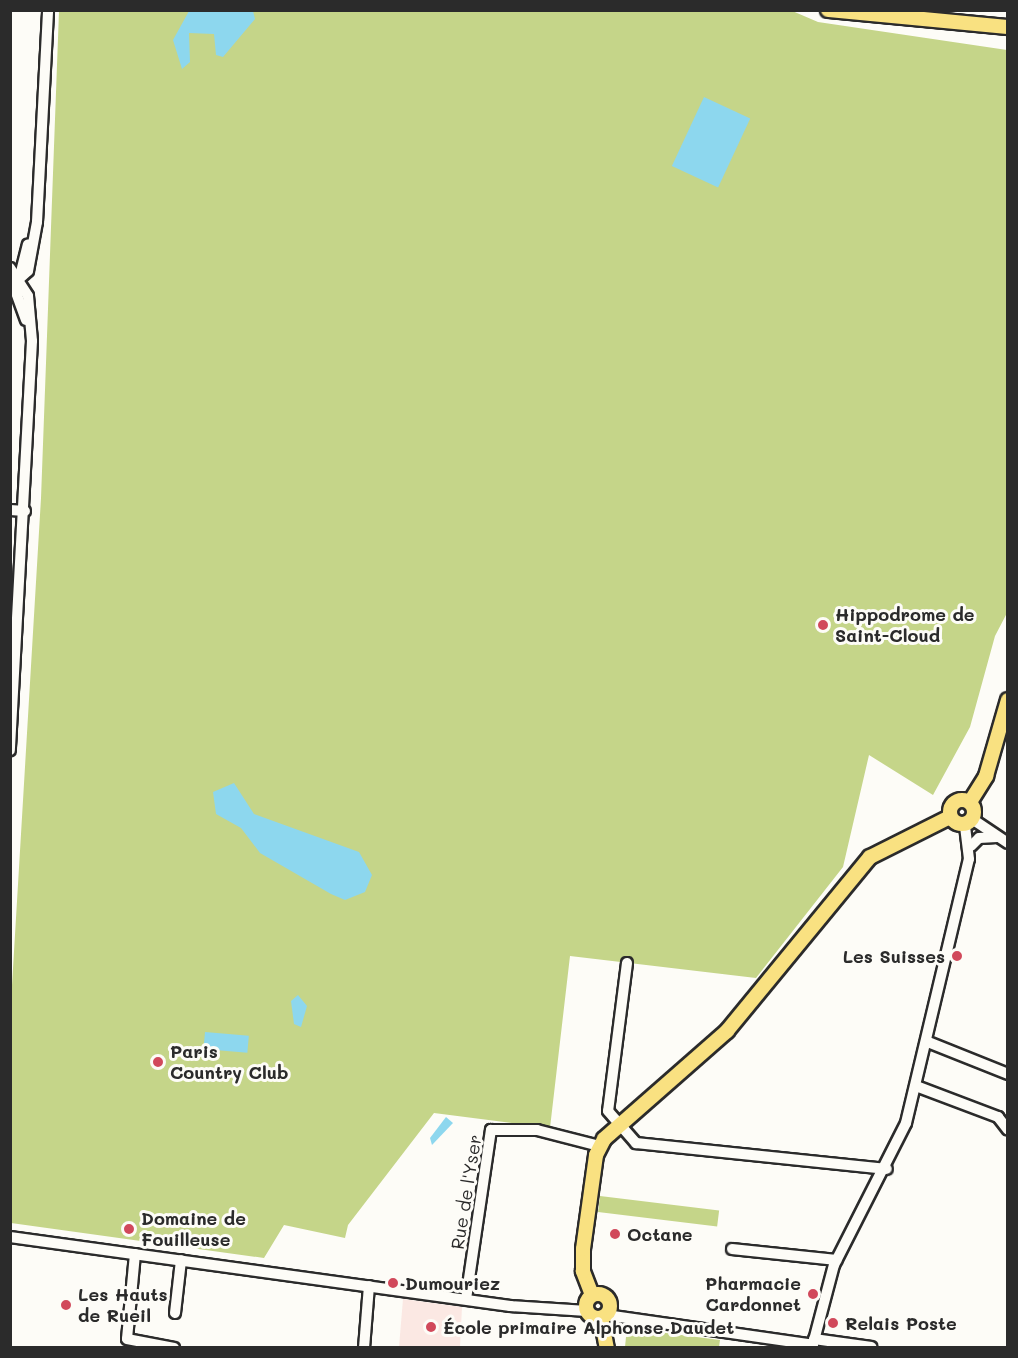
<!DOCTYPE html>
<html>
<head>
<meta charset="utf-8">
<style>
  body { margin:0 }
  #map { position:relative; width:1018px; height:1358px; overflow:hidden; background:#fdfcf7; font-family:Mali,sans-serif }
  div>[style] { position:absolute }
  .built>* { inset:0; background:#fbe8e3 }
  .green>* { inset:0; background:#c5d589; transform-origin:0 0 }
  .water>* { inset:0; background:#8dd7ee; transform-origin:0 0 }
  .roads { filter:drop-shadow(2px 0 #2b2b2b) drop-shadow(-2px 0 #2b2b2b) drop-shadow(0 2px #2b2b2b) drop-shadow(0 -2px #2b2b2b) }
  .minor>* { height:10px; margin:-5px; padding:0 5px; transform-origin:5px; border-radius:5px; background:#fdfcf7 }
  .major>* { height:14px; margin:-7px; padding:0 7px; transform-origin:7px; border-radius:7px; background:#f9e181 }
  .major>.ring { margin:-7px; padding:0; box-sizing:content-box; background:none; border:14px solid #f9e181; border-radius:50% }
  .dots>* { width:16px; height:16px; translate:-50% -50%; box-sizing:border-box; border:3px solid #fdfcf7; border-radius:50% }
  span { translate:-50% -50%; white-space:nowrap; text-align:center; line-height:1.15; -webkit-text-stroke:6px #fdfcf7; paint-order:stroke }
  .poi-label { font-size:18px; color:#2b2b2b; font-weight:700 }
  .left { translate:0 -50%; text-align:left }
  .right { translate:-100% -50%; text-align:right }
  .street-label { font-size:18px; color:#2b2b2b }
  .frame { position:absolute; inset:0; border:12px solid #2b2b2b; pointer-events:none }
</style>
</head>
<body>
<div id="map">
  <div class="built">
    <div style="clip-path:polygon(403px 1299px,462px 1307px,460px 1347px,399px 1347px)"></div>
  </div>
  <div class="green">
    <div style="clip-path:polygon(790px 10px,818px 22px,1007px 50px,1007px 613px,995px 636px,970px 727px,933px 795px,869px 755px,843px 867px,756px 978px,570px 956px,550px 1128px,434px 1113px,348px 1225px,345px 1238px,284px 1225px,264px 1258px,11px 1223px,11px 1002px,41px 498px,59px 11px)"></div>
    <div style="left:600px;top:1196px;width:120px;height:16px;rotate:7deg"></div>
    <div style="clip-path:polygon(635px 1329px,720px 1340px,719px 1347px,625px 1347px,626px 1337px)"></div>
  </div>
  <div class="water">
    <div style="clip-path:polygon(189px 11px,253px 11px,255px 19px,223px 57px,216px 55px,214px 34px,189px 33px,190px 62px,182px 69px,173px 40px)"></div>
    <div style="left:704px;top:97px;width:51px;height:76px;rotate:25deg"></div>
    <div style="clip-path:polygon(234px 783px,254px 814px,359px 852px,372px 875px,365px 892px,345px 900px,331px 894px,260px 853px,241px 828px,216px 814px,213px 792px)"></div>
    <div style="clip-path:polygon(298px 995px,307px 1006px,301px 1027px,294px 1024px,291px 1001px)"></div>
    <div style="left:205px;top:1032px;width:44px;height:17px;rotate:5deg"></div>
    <div style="clip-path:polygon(446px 1117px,453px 1123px,432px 1145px,430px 1138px)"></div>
  </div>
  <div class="roads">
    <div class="minor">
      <div style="left:10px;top:268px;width:33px;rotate:57deg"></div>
      <div style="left:28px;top:296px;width:45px;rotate:84.9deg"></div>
      <div style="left:32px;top:341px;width:410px;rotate:93.1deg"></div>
      <div style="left:10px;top:287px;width:24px;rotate:-42deg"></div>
      <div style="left:28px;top:271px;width:50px;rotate:-79.6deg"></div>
      <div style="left:37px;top:222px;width:212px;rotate:-87deg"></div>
      <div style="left:26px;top:320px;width:30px;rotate:-110deg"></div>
      <div style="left:16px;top:292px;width:49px;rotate:-76deg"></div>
      <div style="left:10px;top:510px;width:15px;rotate:4deg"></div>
      <div style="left:972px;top:819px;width:43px;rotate:33.7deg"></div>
      <div style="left:971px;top:846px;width:11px;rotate:-45deg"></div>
      <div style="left:979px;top:838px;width:18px;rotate:-3deg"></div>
      <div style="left:627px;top:963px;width:149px;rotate:97.3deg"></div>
      <div style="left:608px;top:1111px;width:43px;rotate:48.8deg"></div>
      <div style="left:636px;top:1143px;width:252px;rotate:5.9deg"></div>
      <div style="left:928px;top:1042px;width:86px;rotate:21.8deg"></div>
      <div style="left:916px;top:1086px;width:88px;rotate:20.7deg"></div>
      <div style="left:998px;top:1117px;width:16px;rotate:52deg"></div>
      <div style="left:10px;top:1237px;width:505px;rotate:7.86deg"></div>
      <div style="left:510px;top:1306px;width:77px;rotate:3.7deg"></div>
      <div style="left:732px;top:1249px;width:105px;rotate:6deg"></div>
      <div style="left:135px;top:1254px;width:85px;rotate:95.4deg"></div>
      <div style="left:127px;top:1339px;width:48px;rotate:10.8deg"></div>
      <div style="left:466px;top:1299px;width:171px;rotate:-81.6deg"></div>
      <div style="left:491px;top:1130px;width:46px"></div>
      <div style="left:537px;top:1130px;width:65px;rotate:14.3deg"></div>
      <div style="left:175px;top:1313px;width:53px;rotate:-83.5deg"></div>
      <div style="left:606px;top:1315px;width:209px;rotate:8.2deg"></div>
      <div style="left:814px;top:1339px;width:58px;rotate:8deg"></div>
      <div style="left:364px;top:1348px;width:62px;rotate:-85.4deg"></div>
      <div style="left:812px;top:1348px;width:86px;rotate:-75.2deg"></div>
      <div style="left:834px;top:1265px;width:159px;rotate:-63.1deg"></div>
      <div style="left:906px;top:1123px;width:271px;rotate:-76.6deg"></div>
      <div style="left:969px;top:859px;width:35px;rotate:-97deg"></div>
    </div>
    <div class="major">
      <div style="left:828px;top:10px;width:181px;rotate:5.4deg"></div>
      <div class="ring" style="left:950px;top:800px;width:10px;height:10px"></div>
      <div style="left:970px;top:802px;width:31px;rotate:-58deg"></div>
      <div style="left:986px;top:776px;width:79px;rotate:-73.9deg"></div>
      <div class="ring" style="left:586px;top:1294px;width:10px;height:10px"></div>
      <div style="left:592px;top:1295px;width:26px;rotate:-111deg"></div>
      <div style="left:583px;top:1271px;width:22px;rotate:-90deg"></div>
      <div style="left:583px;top:1249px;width:95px;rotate:-82.1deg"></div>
      <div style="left:596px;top:1155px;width:18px;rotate:-63deg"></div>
      <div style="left:604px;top:1139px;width:164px;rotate:-41.3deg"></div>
      <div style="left:727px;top:1031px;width:225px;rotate:-50.6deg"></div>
      <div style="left:870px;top:857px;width:89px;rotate:-26.6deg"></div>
      <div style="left:601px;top:1318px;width:31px;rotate:79deg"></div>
    </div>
  </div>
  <div class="dots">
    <div style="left:823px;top:625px;background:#d1495b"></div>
    <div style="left:957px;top:956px;background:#d1495b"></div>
    <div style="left:158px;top:1062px;background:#d1495b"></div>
    <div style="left:129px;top:1229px;background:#d1495b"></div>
    <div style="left:615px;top:1234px;background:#d1495b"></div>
    <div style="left:393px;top:1283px;background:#d1495b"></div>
    <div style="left:813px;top:1294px;background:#d1495b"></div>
    <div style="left:66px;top:1305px;background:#d1495b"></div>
    <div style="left:833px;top:1323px;background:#d1495b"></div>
    <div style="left:431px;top:1327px;background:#d1495b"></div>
  </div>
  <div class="poi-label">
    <span class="left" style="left:835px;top:625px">Hippodrome de<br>Saint-Cloud</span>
    <span class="right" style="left:945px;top:956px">Les Suisses</span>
    <span class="left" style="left:170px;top:1062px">Paris<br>Country Club</span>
    <span class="left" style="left:141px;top:1229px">Domaine de<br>Fouilleuse</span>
    <span class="left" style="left:627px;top:1234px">Octane</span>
    <span class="left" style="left:405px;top:1283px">Dumouriez</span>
    <span class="right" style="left:801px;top:1294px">Pharmacie<br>Cardonnet</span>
    <span class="left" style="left:78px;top:1305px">Les Hauts<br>de Rueil</span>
    <span class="left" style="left:845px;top:1323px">Relais Poste</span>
    <span class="left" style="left:443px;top:1327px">École primaire Alphonse Daudet</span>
  </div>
  <div class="street-label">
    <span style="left:466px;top:1192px;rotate:-81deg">Rue de l'Yser</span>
  </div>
  <div class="frame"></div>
</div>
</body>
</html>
